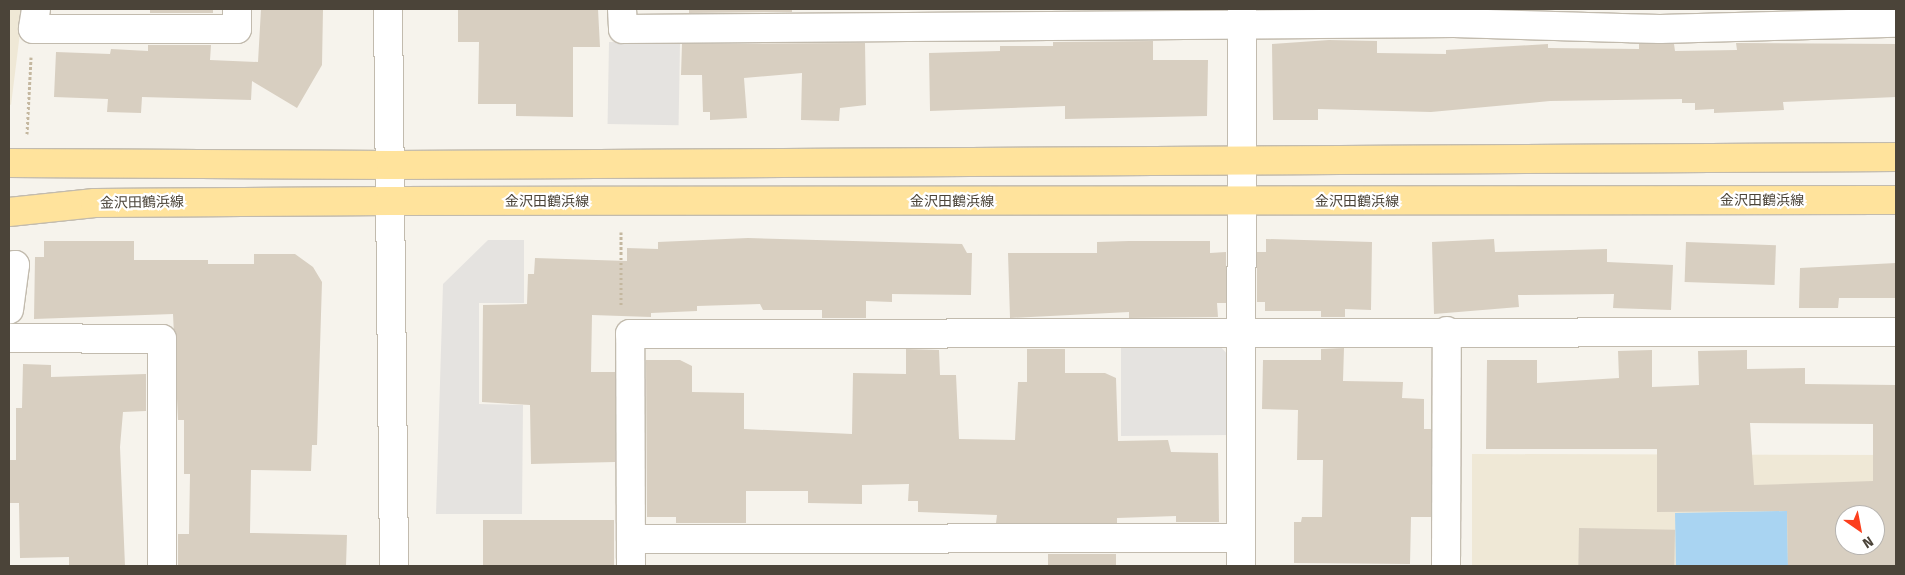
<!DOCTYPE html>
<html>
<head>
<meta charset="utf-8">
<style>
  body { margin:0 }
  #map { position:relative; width:1905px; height:575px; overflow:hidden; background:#f6f3ec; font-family:"Fira Sans","Noto Sans JP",sans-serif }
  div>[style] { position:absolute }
  .education>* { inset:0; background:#efe8d6 }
  .parking>* { inset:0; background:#e5e3e0; transform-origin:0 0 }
  .water>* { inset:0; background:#a9d4f2; transform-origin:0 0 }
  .building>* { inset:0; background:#d8cfc1; transform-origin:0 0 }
  .path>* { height:3px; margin-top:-1.5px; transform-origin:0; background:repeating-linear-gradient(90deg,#c4b79f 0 2.5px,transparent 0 5px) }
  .roads { filter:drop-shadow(1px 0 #c2bbae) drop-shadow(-1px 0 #c2bbae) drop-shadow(0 1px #c2bbae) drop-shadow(0 -1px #c2bbae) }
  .minor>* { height:28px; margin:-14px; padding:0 14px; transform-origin:14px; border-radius:14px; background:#fff }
  .major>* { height:28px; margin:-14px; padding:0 14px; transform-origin:14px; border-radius:14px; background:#ffe39c }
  span { translate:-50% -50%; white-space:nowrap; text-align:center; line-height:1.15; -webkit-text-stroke:4.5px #fff; paint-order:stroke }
  .street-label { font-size:14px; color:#4b4439 }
  .frame { position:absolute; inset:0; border:10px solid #4b4439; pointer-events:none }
  .north { position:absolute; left:1835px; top:505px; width:50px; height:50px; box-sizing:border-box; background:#fff; border:1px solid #b7b4b0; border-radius:50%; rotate:147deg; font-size:14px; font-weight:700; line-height:20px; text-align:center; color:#4b4439 }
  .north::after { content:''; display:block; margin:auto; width:18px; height:22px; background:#fc3f1d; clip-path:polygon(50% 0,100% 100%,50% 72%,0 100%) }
</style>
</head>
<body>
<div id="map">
  <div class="education">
    <div style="clip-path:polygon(9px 9px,23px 9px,11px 105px,9px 104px)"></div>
    <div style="clip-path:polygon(evenodd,1472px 454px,1896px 455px,1896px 566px,1472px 566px,1472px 454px,1845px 515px,1875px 515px,1875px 545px,1845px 545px,1845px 515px)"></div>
  </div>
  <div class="parking">
    <div style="left:609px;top:42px;width:71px;height:82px;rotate:1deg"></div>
    <div style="clip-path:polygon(488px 240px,524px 240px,524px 303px,479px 303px,479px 404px,523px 405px,522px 514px,436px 514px,443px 284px)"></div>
    <div style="clip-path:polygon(1219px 345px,1229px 356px,1229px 435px,1121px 436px,1121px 346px)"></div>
  </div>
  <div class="water">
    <div style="left:1787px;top:511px;width:55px;height:112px;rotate:89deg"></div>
  </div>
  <div class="building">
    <div style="left:150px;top:9px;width:63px;height:4px"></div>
    <div style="clip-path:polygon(261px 9px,323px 9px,322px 65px,297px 108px,252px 81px,251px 100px,142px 97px,141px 113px,107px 112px,108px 99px,54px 97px,56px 52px,110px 54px,111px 49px,148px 51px,148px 45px,211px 45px,210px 60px,258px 62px)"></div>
    <div style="clip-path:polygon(458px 9px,598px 9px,600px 47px,573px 47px,573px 117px,516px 116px,516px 104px,478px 104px,479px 42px,458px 42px)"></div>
    <div style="clip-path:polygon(689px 9px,792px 9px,792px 12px,689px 13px)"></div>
    <div style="clip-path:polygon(1329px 40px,1377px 41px,1377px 53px,1446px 54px,1446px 50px,1548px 44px,1548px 48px,1639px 49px,1639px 44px,1674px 44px,1675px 51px,1737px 50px,1736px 43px,1896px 44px,1896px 97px,1783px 102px,1784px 110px,1714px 113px,1714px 109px,1695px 110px,1695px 103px,1682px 103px,1682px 99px,1550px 101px,1431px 112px,1318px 109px,1318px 120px,1273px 120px,1272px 44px)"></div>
    <div style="clip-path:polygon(1153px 41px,1153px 60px,1208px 60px,1207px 116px,1065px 119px,1065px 106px,930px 111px,929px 53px,1000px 51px,1000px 46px,1053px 46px,1053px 42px)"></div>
    <div style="clip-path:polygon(865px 43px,866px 105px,840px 108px,839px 121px,801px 120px,802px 73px,744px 78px,747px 118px,710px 120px,710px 112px,703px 112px,702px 75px,681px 75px,682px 44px)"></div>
    <div style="clip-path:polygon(748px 238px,962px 244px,967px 253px,972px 253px,971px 295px,892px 294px,892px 302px,866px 301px,866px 318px,822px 318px,822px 310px,763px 310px,760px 304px,697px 306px,697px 311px,651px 313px,651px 317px,592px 315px,591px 372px,615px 372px,615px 462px,531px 464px,530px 405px,482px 402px,483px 305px,527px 304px,528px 274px,534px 274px,535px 258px,627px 261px,627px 248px,658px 249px,658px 242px)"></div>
    <div style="clip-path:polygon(1266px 239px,1372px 242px,1371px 310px,1345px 309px,1345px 317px,1321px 317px,1321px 311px,1265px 311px,1265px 302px,1257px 302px,1257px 252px,1266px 252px)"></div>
    <div style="clip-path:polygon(1494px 239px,1495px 252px,1607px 249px,1607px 262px,1673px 265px,1671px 310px,1613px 308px,1614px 294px,1518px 295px,1519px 307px,1434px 314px,1432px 242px)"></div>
    <div style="clip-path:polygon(44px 241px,134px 241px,134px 260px,208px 260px,208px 264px,254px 264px,254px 254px,295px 254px,313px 267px,322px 282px,317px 445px,312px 445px,311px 471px,251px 470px,250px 533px,347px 535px,346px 566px,178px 566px,178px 534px,189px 534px,190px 474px,184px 474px,184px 420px,178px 420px,173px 314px,34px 319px,35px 257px,44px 257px)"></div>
    <div style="clip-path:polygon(1129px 241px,1210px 241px,1210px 253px,1226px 252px,1226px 303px,1217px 303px,1218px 317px,1129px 318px,1129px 312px,1010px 318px,1008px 253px,1097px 253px,1097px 242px)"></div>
    <div style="left:1686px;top:242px;width:90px;height:40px;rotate:2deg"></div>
    <div style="clip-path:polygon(1896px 263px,1896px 298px,1839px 298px,1838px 308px,1799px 308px,1800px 268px)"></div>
    <div style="clip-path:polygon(1344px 348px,1343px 381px,1403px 382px,1402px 398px,1424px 399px,1424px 429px,1431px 429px,1431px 517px,1411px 517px,1410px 564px,1294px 563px,1294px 522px,1301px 522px,1302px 517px,1322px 517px,1323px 460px,1297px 460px,1298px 410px,1262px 409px,1263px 360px,1321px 360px,1321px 349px)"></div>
    <div style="clip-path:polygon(906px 349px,939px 350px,940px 375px,956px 375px,959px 439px,1015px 440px,1018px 382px,1027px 382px,1027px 349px,1065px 349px,1065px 373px,1105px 373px,1116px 378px,1118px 441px,1168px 440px,1171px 452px,1218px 453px,1219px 522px,1176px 522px,1176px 516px,1117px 518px,1117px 523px,996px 523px,997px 515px,918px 512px,918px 501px,908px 501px,909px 484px,862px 485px,862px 504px,808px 503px,808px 491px,746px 491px,746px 523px,676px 523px,676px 517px,647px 517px,646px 360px,680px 360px,692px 366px,692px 392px,744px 393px,744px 429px,852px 434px,853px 373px,906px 374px)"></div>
    <div style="clip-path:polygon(evenodd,1652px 350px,1652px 387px,1699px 385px,1698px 351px,1747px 350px,1747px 369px,1805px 368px,1805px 384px,1896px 385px,1896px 566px,1788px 566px,1787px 511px,1657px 512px,1657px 449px,1486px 449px,1487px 360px,1537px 360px,1537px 383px,1619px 378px,1618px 351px,1652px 350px,1750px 423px,1873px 424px,1873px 481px,1754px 485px,1750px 423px,1652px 350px,1845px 515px,1875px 515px,1875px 545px,1845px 545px,1845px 515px)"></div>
    <div style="clip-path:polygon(23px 364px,51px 365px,51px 377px,146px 374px,146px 411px,123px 412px,120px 447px,125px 566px,69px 566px,69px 557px,20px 558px,19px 503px,9px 503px,9px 460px,16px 460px,16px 408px,22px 408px)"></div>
    <div style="left:483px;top:520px;width:131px;height:46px"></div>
    <div style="left:1579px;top:528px;width:96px;height:38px;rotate:1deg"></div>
    <div style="left:1048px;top:554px;width:68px;height:12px"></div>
  </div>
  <div class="path">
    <div style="left:27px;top:134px;width:77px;rotate:-87deg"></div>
    <div style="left:621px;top:232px;width:75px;rotate:90deg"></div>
  </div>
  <div class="roads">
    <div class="minor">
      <div style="left:36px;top:9px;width:20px;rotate:99deg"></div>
      <div style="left:33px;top:29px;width:204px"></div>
      <div style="left:237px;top:29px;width:20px;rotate:-90deg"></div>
      <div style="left:388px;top:9px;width:557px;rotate:89.38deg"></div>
      <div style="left:622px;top:9px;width:20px;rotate:87deg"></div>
      <div style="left:623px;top:29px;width:831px;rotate:-0.41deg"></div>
      <div style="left:1454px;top:23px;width:206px;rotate:1.7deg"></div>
      <div style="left:1660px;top:29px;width:236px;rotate:-1.5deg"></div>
      <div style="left:9px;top:266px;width:6px;rotate:-9deg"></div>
      <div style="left:15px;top:265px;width:45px;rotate:97.6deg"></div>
      <div style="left:9px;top:338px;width:153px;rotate:0.4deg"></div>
      <div style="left:162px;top:339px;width:227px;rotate:90deg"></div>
      <div style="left:631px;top:539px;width:610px;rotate:-0.09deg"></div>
      <div style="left:631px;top:566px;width:232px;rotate:-90.2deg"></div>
      <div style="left:630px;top:334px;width:1266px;rotate:-0.09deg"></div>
      <div style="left:1241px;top:566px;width:556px;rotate:-89.9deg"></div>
      <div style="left:1446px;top:566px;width:235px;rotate:-89.8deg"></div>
    </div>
    <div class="major">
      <div style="left:9px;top:163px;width:382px;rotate:0.3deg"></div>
      <div style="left:391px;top:165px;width:1505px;rotate:-0.3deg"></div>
      <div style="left:9px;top:212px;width:86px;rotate:-6deg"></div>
      <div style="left:95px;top:203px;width:295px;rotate:-0.4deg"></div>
      <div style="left:390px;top:201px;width:1506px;rotate:-0.04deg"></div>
    </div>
  </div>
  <div class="street-label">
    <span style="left:1762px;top:201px">金沢田鶴浜線</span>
    <span style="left:547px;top:202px">金沢田鶴浜線</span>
    <span style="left:952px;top:202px">金沢田鶴浜線</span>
    <span style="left:1357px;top:202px">金沢田鶴浜線</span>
    <span style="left:142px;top:203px;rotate:-1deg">金沢田鶴浜線</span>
  </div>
  <div class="frame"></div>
  <div class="north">N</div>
</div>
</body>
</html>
